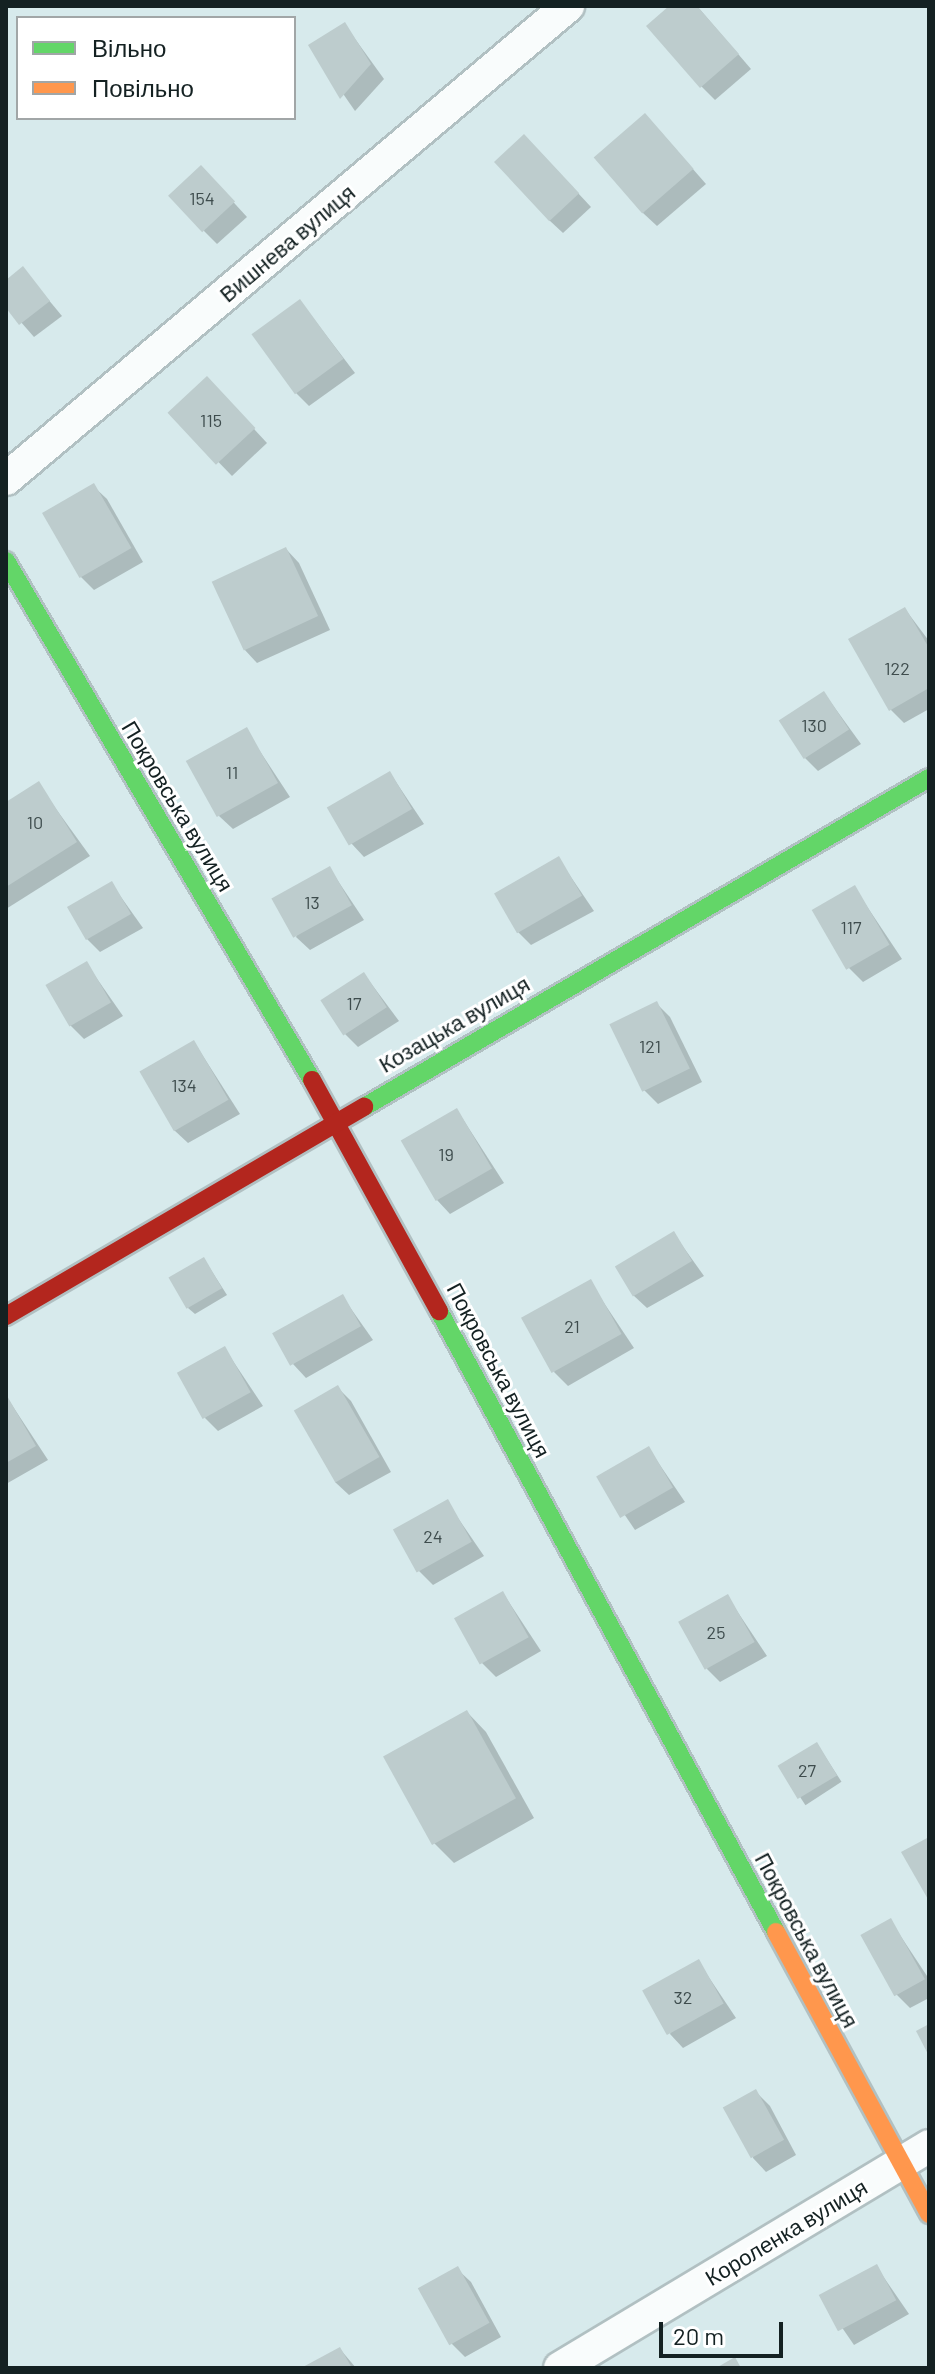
<!DOCTYPE html>
<html>
<head>
<meta charset="utf-8">
<style>
  body { margin:0 }
  #map { position:relative; width:935px; height:2374px; overflow:hidden; background:#d7eaec; font-family:Barlow,sans-serif }
  div>[style] { position:absolute }
  .shadow>* { inset:0; background:#0003; transform-origin:0 0 }
  .building>* { inset:0; background:#bdcccd; transform-origin:0 0 }
  .roads { filter:drop-shadow(2px 0 #b1c0c2) drop-shadow(-2px 0 #b1c0c2) drop-shadow(0 2px #b1c0c2) drop-shadow(0 -2px #b1c0c2) }
  .street>* { height:32px; margin:-16px; padding:0 16px; transform-origin:16px; border-radius:16px; background:#f9fcfc }
  .fast>* { height:18px; margin:-9px; padding:0 9px; transform-origin:9px; border-radius:9px; background:#63d668 }
  .slow>* { height:18px; margin:-9px; padding:0 9px; transform-origin:9px; border-radius:9px; background:#ff974d }
  .jam>* { height:18px; margin:-9px; padding:0 9px; transform-origin:9px; border-radius:9px; background:#b3261e }
  span { translate:-50% -50%; white-space:nowrap; text-align:center; line-height:1.15; -webkit-text-stroke:6px #fff; paint-order:stroke }
  .number-label { font-size:18px; color:#3e4c4d }
  .number-label span { -webkit-text-stroke-width:0 }
  .street-label { font-size:22px; color:#142122 }
  .frame { position:absolute; inset:0; border:8px solid #142122; pointer-events:none }
  .legend { position:absolute; left:16px; top:16px; width:280px; height:104px; box-sizing:border-box; background:#fff; border:2px solid #a1a6a7; margin:0; padding:10px 14px; list-style:none; font-size:24px; color:#142122 }
  .legend li { display:flex; align-items:center; gap:16px; height:40px }
  .legend b { width:40px; border:2px solid #a1a6a7 }
  .scale { position:absolute; left:659px; top:2322px; width:124px; height:36px; box-sizing:border-box; border:4px solid #142122; border-top:0; padding-left:10px; font-size:24px; line-height:28px; white-space:nowrap; color:#142122; -webkit-text-stroke:6px #fff; paint-order:stroke }
</style>
</head>
<body>
<div id="map">
  <div class="shadow">
    <div style="clip-path:polygon(672px 6px,697px 6px,751px 69px,715px 100px,701px 86px)"></div>
    <div style="clip-path:polygon(345px 25px,384px 79px,355px 111px,310px 46px)"></div>
    <div style="clip-path:polygon(658px 129px,706px 184px,657px 226px,643px 213px)"></div>
    <div style="clip-path:polygon(538px 150px,591px 207px,563px 233px,549px 220px)"></div>
    <div style="clip-path:polygon(214px 181px,247px 217px,217px 244px,204px 231px)"></div>
    <div style="clip-path:polygon(23px 269px,62px 316px,34px 337px,6px 305px,6px 282px)"></div>
    <div style="clip-path:polygon(300px 301px,355px 373px,309px 406px,295px 392px)"></div>
    <div style="clip-path:polygon(220px 392px,267px 443px,232px 476px,171px 413px)"></div>
    <div style="clip-path:polygon(93px 486px,107px 499px,143px 562px,94px 590px,80px 576px)"></div>
    <div style="clip-path:polygon(286px 549px,299px 563px,330px 630px,257px 663px,244px 649px)"></div>
    <div style="clip-path:polygon(905px 609px,929px 641px,929px 709px,904px 723px,891px 710px)"></div>
    <div style="clip-path:polygon(824px 693px,861px 744px,818px 771px,805px 758px)"></div>
    <div style="clip-path:polygon(246px 730px,290px 797px,233px 829px,219px 816px)"></div>
    <div style="clip-path:polygon(390px 773px,424px 824px,364px 857px,351px 843px)"></div>
    <div style="clip-path:polygon(38px 784px,90px 856px,6px 909px,6px 804px)"></div>
    <div style="clip-path:polygon(558px 858px,594px 911px,531px 945px,518px 932px)"></div>
    <div style="clip-path:polygon(330px 869px,364px 920px,310px 950px,296px 937px)"></div>
    <div style="clip-path:polygon(111px 883px,143px 928px,100px 952px,86px 938px)"></div>
    <div style="clip-path:polygon(854px 887px,902px 959px,863px 982px,849px 968px)"></div>
    <div style="clip-path:polygon(86px 963px,123px 1016px,84px 1039px,70px 1025px)"></div>
    <div style="clip-path:polygon(364px 974px,399px 1021px,358px 1047px,345px 1034px)"></div>
    <div style="clip-path:polygon(656px 1003px,670px 1017px,702px 1082px,658px 1104px,644px 1090px)"></div>
    <div style="clip-path:polygon(194px 1042px,240px 1114px,188px 1143px,174px 1130px)"></div>
    <div style="clip-path:polygon(457px 1110px,504px 1183px,450px 1214px,437px 1200px,403px 1140px)"></div>
    <div style="clip-path:polygon(674px 1234px,704px 1276px,647px 1308px,633px 1295px)"></div>
    <div style="clip-path:polygon(204px 1259px,227px 1295px,195px 1314px,188px 1308px)"></div>
    <div style="clip-path:polygon(590px 1282px,634px 1348px,568px 1386px,554px 1372px)"></div>
    <div style="clip-path:polygon(342px 1296px,373px 1340px,306px 1378px,293px 1364px)"></div>
    <div style="clip-path:polygon(225px 1349px,263px 1406px,218px 1431px,205px 1418px)"></div>
    <div style="clip-path:polygon(337px 1387px,351px 1401px,391px 1472px,349px 1495px,335px 1482px)"></div>
    <div style="clip-path:polygon(6px 1396px,48px 1460px,6px 1484px)"></div>
    <div style="clip-path:polygon(649px 1449px,685px 1502px,635px 1530px,599px 1477px)"></div>
    <div style="clip-path:polygon(447px 1502px,484px 1556px,433px 1585px,419px 1571px)"></div>
    <div style="clip-path:polygon(503px 1593px,541px 1651px,496px 1677px,482px 1663px)"></div>
    <div style="clip-path:polygon(727px 1596px,767px 1656px,720px 1682px,707px 1669px)"></div>
    <div style="clip-path:polygon(467px 1712px,486px 1732px,534px 1818px,454px 1863px,434px 1843px,386px 1757px)"></div>
    <div style="left:817px;top:1744px;width:45px;height:43px;rotate:57deg"></div>
    <div style="clip-path:polygon(890px 1920px,929px 1979px,929px 1998px,910px 2008px,896px 1994px)"></div>
    <div style="clip-path:polygon(698px 1961px,736px 2018px,683px 2048px,670px 2034px)"></div>
    <div style="clip-path:polygon(756px 2092px,770px 2106px,796px 2155px,766px 2172px,753px 2158px)"></div>
    <div style="clip-path:polygon(876px 2266px,909px 2314px,854px 2345px,821px 2297px)"></div>
    <div style="clip-path:polygon(457px 2269px,471px 2282px,501px 2337px,465px 2357px,452px 2344px)"></div>
    <div style="clip-path:polygon(340px 2349px,356px 2368px,305px 2368px)"></div>
  </div>
  <div class="building">
    <div style="clip-path:polygon(669px 6px,697px 6px,739px 54px,700px 88px,646px 26px)"></div>
    <div style="clip-path:polygon(345px 22px,371px 64px,340px 99px,308px 45px)"></div>
    <div style="left:645px;top:113px;width:74px;height:68px;rotate:49deg"></div>
    <div style="left:524px;top:134px;width:81px;height:41px;rotate:47deg"></div>
    <div style="left:201px;top:165px;width:50px;height:45px;rotate:47deg"></div>
    <div style="clip-path:polygon(23px 266px,50px 301px,19px 325px,6px 308px,6px 280px)"></div>
    <div style="left:300px;top:299px;width:74px;height:60px;rotate:54deg"></div>
    <div style="left:207px;top:376px;width:71px;height:54px;rotate:47deg"></div>
    <div style="left:94px;top:483px;width:75px;height:60px;rotate:60deg"></div>
    <div style="left:286px;top:547px;width:76px;height:82px;rotate:65deg"></div>
    <div style="clip-path:polygon(905px 607px,929px 648px,929px 688px,889px 711px,848px 639px)"></div>
    <div style="left:824px;top:691px;width:46px;height:54px;rotate:57deg"></div>
    <div style="left:247px;top:727px;width:64px;height:70px;rotate:61deg"></div>
    <div style="left:390px;top:771px;width:44px;height:73px;rotate:60deg"></div>
    <div style="clip-path:polygon(39px 781px,77px 842px,6px 887px,6px 802px)"></div>
    <div style="left:559px;top:856px;width:46px;height:75px;rotate:60deg"></div>
    <div style="left:330px;top:866px;width:45px;height:67px;rotate:61deg"></div>
    <div style="left:112px;top:881px;width:38px;height:52px;rotate:60deg"></div>
    <div style="left:855px;top:885px;width:69px;height:50px;rotate:60deg"></div>
    <div style="left:87px;top:961px;width:48px;height:48px;rotate:60deg"></div>
    <div style="left:364px;top:972px;width:42px;height:52px;rotate:57deg"></div>
    <div style="left:657px;top:1001px;width:75px;height:53px;rotate:64deg"></div>
    <div style="left:194px;top:1040px;width:69px;height:63px;rotate:60deg"></div>
    <div style="left:457px;top:1108px;width:70px;height:65px;rotate:60deg"></div>
    <div style="left:674px;top:1231px;width:35px;height:69px;rotate:59deg"></div>
    <div style="left:204px;top:1257px;width:36px;height:41px;rotate:60deg"></div>
    <div style="left:591px;top:1279px;width:63px;height:80px;rotate:61deg"></div>
    <div style="left:343px;top:1294px;width:37px;height:81px;rotate:61deg"></div>
    <div style="left:225px;top:1346px;width:53px;height:55px;rotate:61deg"></div>
    <div style="left:338px;top:1385px;width:83px;height:51px;rotate:60deg"></div>
    <div style="clip-path:polygon(6px 1394px,36px 1446px,6px 1463px)"></div>
    <div style="left:649px;top:1446px;width:48px;height:61px;rotate:60deg"></div>
    <div style="left:448px;top:1499px;width:49px;height:63px;rotate:61deg"></div>
    <div style="left:503px;top:1591px;width:53px;height:56px;rotate:61deg"></div>
    <div style="left:728px;top:1594px;width:55px;height:57px;rotate:61deg"></div>
    <div style="left:467px;top:1710px;width:101px;height:96px;rotate:61deg"></div>
    <div style="left:817px;top:1742px;width:39px;height:46px;rotate:59deg"></div>
    <div style="clip-path:polygon(929px 1837px,929px 1901px,901px 1852px)"></div>
    <div style="left:891px;top:1918px;width:70px;height:35px;rotate:61deg"></div>
    <div style="left:699px;top:1959px;width:51px;height:65px;rotate:61deg"></div>
    <div style="clip-path:polygon(929px 2024px,929px 2056px,916px 2031px)"></div>
    <div style="left:756px;top:2089px;width:58px;height:38px;rotate:61deg"></div>
    <div style="left:877px;top:2264px;width:41px;height:66px;rotate:62deg"></div>
    <div style="left:458px;top:2266px;width:65px;height:46px;rotate:61deg"></div>
    <div style="clip-path:polygon(340px 2347px,352px 2368px,301px 2368px)"></div>
    <div style="clip-path:polygon(735px 2357px,741px 2368px,716px 2368px)"></div>
  </div>
  <div class="roads">
    <div class="street">
      <div style="left:6px;top:479px;width:735px;rotate:-40.09deg"></div>
      <div style="left:560px;top:2368px;width:431px;rotate:-31deg"></div>
    </div>
    <div class="fast">
      <div style="left:6px;top:561px;width:602px;rotate:59.48deg"></div>
      <div style="left:364px;top:1107px;width:654px;rotate:-30.21deg"></div>
      <div style="left:439px;top:1311px;width:707px;rotate:61.51deg"></div>
    </div>
    <div class="slow">
      <div style="left:776px;top:1932px;width:321px;rotate:61.5deg"></div>
    </div>
    <div class="jam">
      <div style="left:312px;top:1080px;width:264px;rotate:61.2deg"></div>
      <div style="left:6px;top:1316px;width:415px;rotate:-30.3deg"></div>
    </div>
  </div>
  <div class="number-label">
    <span style="left:202px;top:198px">154</span>
    <span style="left:211px;top:420px">115</span>
    <span style="left:897px;top:668px">122</span>
    <span style="left:814px;top:725px">130</span>
    <span style="left:232px;top:772px">11</span>
    <span style="left:35px;top:822px">10</span>
    <span style="left:312px;top:902px">13</span>
    <span style="left:851px;top:927px">117</span>
    <span style="left:354px;top:1003px">17</span>
    <span style="left:650px;top:1046px">121</span>
    <span style="left:184px;top:1085px">134</span>
    <span style="left:446px;top:1154px">19</span>
    <span style="left:572px;top:1326px">21</span>
    <span style="left:433px;top:1536px">24</span>
    <span style="left:716px;top:1632px">25</span>
    <span style="left:807px;top:1770px">27</span>
    <span style="left:683px;top:1997px">32</span>
  </div>
  <div class="street-label">
    <span style="left:287px;top:243px;rotate:-40deg">Вишнева вулиця</span>
    <span style="left:178px;top:806px;rotate:59deg">Покровська вулиця</span>
    <span style="left:454px;top:1024px;rotate:-30deg">Козацька вулиця</span>
    <span style="left:499px;top:1370px;rotate:62deg">Покровська вулиця</span>
    <span style="left:807px;top:1940px;rotate:62deg">Покровська вулиця</span>
    <span style="left:786px;top:2232px;rotate:-31deg">Короленка вулиця</span>
  </div>
  <div class="frame"></div>
  <ul class="legend">
  <li><b style="height:10px;background:#63d668"></b>Вільно</li>
  <li><b style="height:10px;background:#ff974d"></b>Повільно</li>
  </ul>
  <div class="scale">20 m</div>
</div>
</body>
</html>
